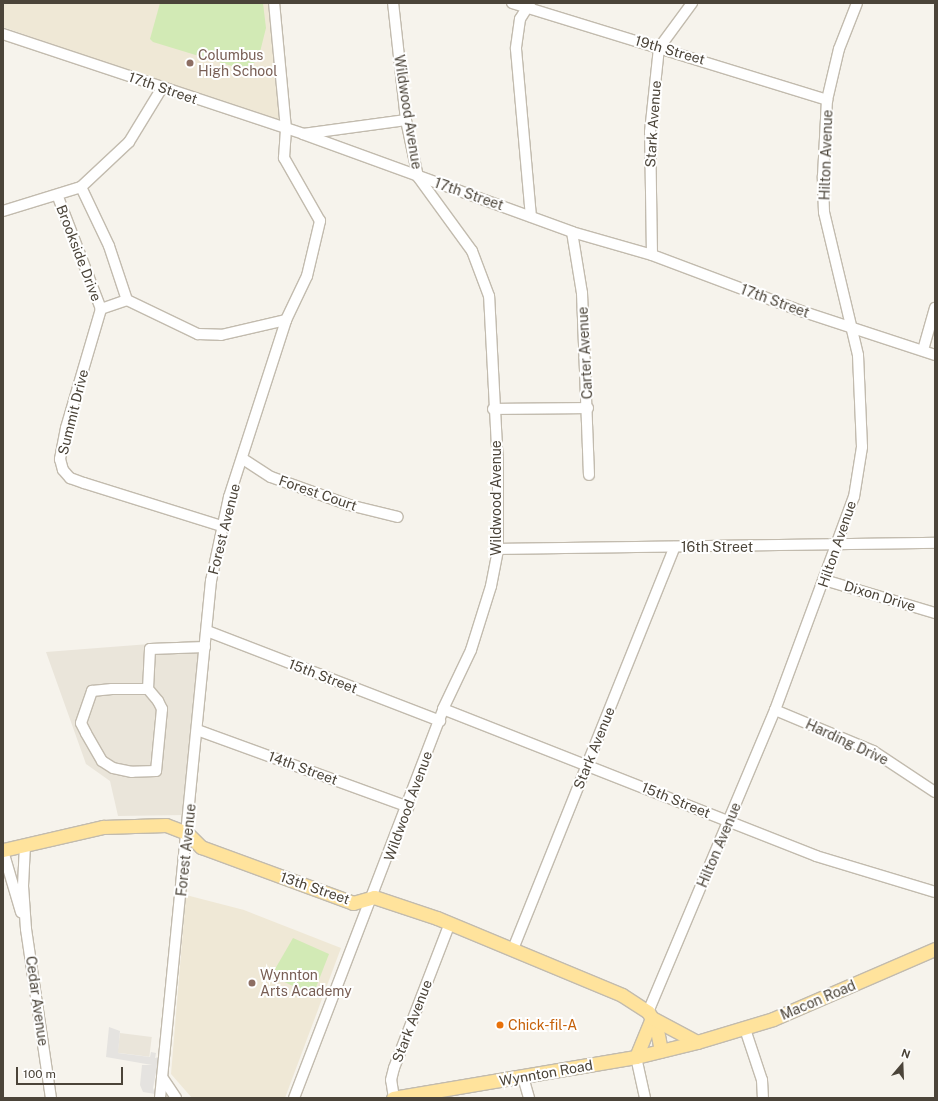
<!DOCTYPE html>
<html>
<head>
<meta charset="utf-8">
<style>
  body { margin:0 }
  #map { position:relative; width:938px; height:1101px; overflow:hidden; background:#f6f3ec; font-family:"Public Sans",sans-serif }
  div>[style] { position:absolute }
  .residential>* { inset:0; background:#eae5da; transform-origin:0 0 }
  .education>* { inset:0; background:#efe8d6 }
  .green>* { inset:0; background:#d2eab5 }
  .parking>* { inset:0; background:#e5e3e0 }
  .roads { filter:drop-shadow(1px 0 #c2bbae) drop-shadow(-1px 0 #c2bbae) drop-shadow(0 1px #c2bbae) drop-shadow(0 -1px #c2bbae) }
  .minor>* { height:10px; margin:-5px; padding:0 5px; transform-origin:5px; border-radius:5px; background:#fff }
  .major>* { height:13px; margin:-6.5px; padding:0 6.5px; transform-origin:6.5px; border-radius:6.5px; background:#ffe39c }
  .dots>* { width:11px; height:11px; translate:-50% -50%; box-sizing:border-box; border:2px solid #fff; border-radius:50% }
  span { translate:-50% -50%; white-space:nowrap; text-align:center; line-height:1.15; -webkit-text-stroke:4px #fff; paint-order:stroke }
  .street-label { font-size:14px; color:#4b4439 }
  .education-label { font-size:14px; color:#785e54 }
  .left { translate:0 -50%; text-align:left }
  .food-label { font-size:14px; color:#c56008 }
  .frame { position:absolute; inset:0; border:4px solid #4b4439; pointer-events:none }
  .north { position:absolute; left:882px; top:1045px; width:40px; height:40px; -webkit-text-stroke:3px #fff; paint-order:stroke; rotate:19deg; font-size:11px; font-weight:700; line-height:16px; text-align:center; color:#4b4439 }
  .north::after { content:''; display:block; margin:auto; width:14px; height:18px; background:#4b4439; clip-path:polygon(50% 0,100% 100%,50% 72%,0 100%) }
  .scale { position:absolute; left:16px; top:1067px; width:107px; height:18px; box-sizing:border-box; border:2px solid #4b4439; border-top:0; padding-left:5px; font-size:12px; line-height:14px; white-space:nowrap; color:#4b4439; -webkit-text-stroke:3px #fff; paint-order:stroke }
</style>
</head>
<body>
<div id="map">
  <div class="residential">
    <div style="clip-path:polygon(201px 640px,184px 815px,118px 816px,110px 781px,86px 764px,46px 652px)"></div>
    <div style="left:120px;top:1033px;width:32px;height:20px;rotate:7deg"></div>
  </div>
  <div class="education">
    <div style="clip-path:polygon(3px 3px,268px 3px,281px 124px,3px 27px)"></div>
    <div style="clip-path:polygon(186px 895px,244px 910px,341px 948px,285px 1098px,192px 1098px,171px 1074px)"></div>
  </div>
  <div class="green">
    <div style="clip-path:polygon(160px 3px,263px 3px,266px 28px,258px 60px,249px 66px,235px 67px,153px 42px,150px 39px)"></div>
    <div style="clip-path:polygon(293px 938px,329px 954px,313px 995px,271px 976px)"></div>
  </div>
  <div class="parking">
    <div style="clip-path:polygon(109px 1027px,120px 1031px,118px 1053px,150px 1057px,151px 1052px,156px 1053px,155px 1058px,159px 1057px,153px 1088px,155px 1094px,143px 1092px,140px 1085px,142px 1065px,152px 1065px,106px 1057px)"></div>
  </div>
  <div class="roads">
    <div class="minor">
      <div style="left:512px;top:3px;width:330px;rotate:17.1deg"></div>
      <div style="left:530px;top:3px;width:19px;rotate:122deg"></div>
      <div style="left:520px;top:19px;width:30px;rotate:98deg"></div>
      <div style="left:516px;top:49px;width:168px;rotate:84.9deg"></div>
      <div style="left:3px;top:34px;width:316px;rotate:18.4deg"></div>
      <div style="left:303px;top:134px;width:286px;rotate:20deg"></div>
      <div style="left:572px;top:232px;width:83px;rotate:16deg"></div>
      <div style="left:652px;top:255px;width:162px;rotate:20.6deg"></div>
      <div style="left:804px;top:312px;width:138px;rotate:18.2deg"></div>
      <div style="left:303px;top:134px;width:104px;rotate:-7.7deg"></div>
      <div style="left:81px;top:187px;width:65px;rotate:64.6deg"></div>
      <div style="left:109px;top:246px;width:57px;rotate:71.6deg"></div>
      <div style="left:127px;top:300px;width:79px;rotate:25.6deg"></div>
      <div style="left:198px;top:334px;width:23px;rotate:2deg"></div>
      <div style="left:221px;top:335px;width:67px;rotate:-13deg"></div>
      <div style="left:58px;top:197px;width:120px;rotate:69deg"></div>
      <div style="left:3px;top:211px;width:82px;rotate:-17.1deg"></div>
      <div style="left:81px;top:187px;width:66px;rotate:-43.2deg"></div>
      <div style="left:129px;top:142px;width:63px;rotate:-58.6deg"></div>
      <div style="left:572px;top:232px;width:62px;rotate:80.7deg"></div>
      <div style="left:582px;top:293px;width:182px;rotate:87.8deg"></div>
      <div style="left:652px;top:255px;width:123px;rotate:-90.9deg"></div>
      <div style="left:650px;top:132px;width:84px;rotate:-83.9deg"></div>
      <div style="left:659px;top:48px;width:56px;rotate:-53.7deg"></div>
      <div style="left:127px;top:300px;width:28px;rotate:161deg"></div>
      <div style="left:101px;top:309px;width:124px;rotate:106.4deg"></div>
      <div style="left:66px;top:428px;width:32px;rotate:101deg"></div>
      <div style="left:60px;top:459px;width:11px;rotate:75deg"></div>
      <div style="left:63px;top:470px;width:11px;rotate:49deg"></div>
      <div style="left:70px;top:478px;width:15px;rotate:20deg"></div>
      <div style="left:84px;top:483px;width:144px;rotate:17.4deg"></div>
      <div style="left:923px;top:350px;width:44px;rotate:-74.1deg"></div>
      <div style="left:493px;top:409px;width:95px;rotate:-0.6deg"></div>
      <div style="left:243px;top:459px;width:33px;rotate:33deg"></div>
      <div style="left:271px;top:477px;width:83px;rotate:19.7deg"></div>
      <div style="left:349px;top:505px;width:50px;rotate:13.8deg"></div>
      <div style="left:498px;top:549px;width:437px;rotate:-0.8deg"></div>
      <div style="left:824px;top:580px;width:116px;rotate:16.6deg"></div>
      <div style="left:207px;top:631px;width:250px;rotate:21.1deg"></div>
      <div style="left:112px;top:689px;width:36px"></div>
      <div style="left:148px;top:689px;width:16px;rotate:50deg"></div>
      <div style="left:158px;top:701px;width:9px;rotate:63deg"></div>
      <div style="left:162px;top:709px;width:62px;rotate:95.5deg"></div>
      <div style="left:156px;top:771px;width:24px;rotate:178deg"></div>
      <div style="left:132px;top:772px;width:19px;rotate:-168deg"></div>
      <div style="left:113px;top:768px;width:13px;rotate:-148deg"></div>
      <div style="left:102px;top:761px;width:32px;rotate:-120deg"></div>
      <div style="left:86px;top:733px;width:11px;rotate:-117deg"></div>
      <div style="left:81px;top:723px;width:34px;rotate:-71deg"></div>
      <div style="left:92px;top:691px;width:20px;rotate:-6deg"></div>
      <div style="left:148px;top:689px;width:40px;rotate:-87.1deg"></div>
      <div style="left:150px;top:649px;width:55px;rotate:-2.1deg"></div>
      <div style="left:443px;top:709px;width:401px;rotate:21.5deg"></div>
      <div style="left:816px;top:856px;width:124px;rotate:16.8deg"></div>
      <div style="left:775px;top:710px;width:106px;rotate:22.7deg"></div>
      <div style="left:873px;top:751px;width:74px;rotate:33.5deg"></div>
      <div style="left:197px;top:730px;width:225px;rotate:20deg"></div>
      <div style="left:25px;top:845px;width:41px;rotate:92.8deg"></div>
      <div style="left:23px;top:886px;width:43px;rotate:86deg"></div>
      <div style="left:26px;top:929px;width:171px;rotate:81.6deg"></div>
      <div style="left:3px;top:851px;width:64px;rotate:73.6deg"></div>
      <div style="left:513px;top:949px;width:433px;rotate:-68.1deg"></div>
      <div style="left:648px;top:1012px;width:328px;rotate:-67.2deg"></div>
      <div style="left:775px;top:710px;width:227px;rotate:-69.7deg"></div>
      <div style="left:854px;top:497px;width:51px;rotate:-80.9deg"></div>
      <div style="left:862px;top:447px;width:92px;rotate:-92.5deg"></div>
      <div style="left:858px;top:355px;width:147px;rotate:-103.4deg"></div>
      <div style="left:824px;top:212px;width:36px;rotate:-92deg"></div>
      <div style="left:823px;top:176px;width:76px;rotate:-87deg"></div>
      <div style="left:827px;top:100px;width:52px;rotate:-76.8deg"></div>
      <div style="left:839px;top:49px;width:49px;rotate:-68.6deg"></div>
      <div style="left:745px;top:1029px;width:54px;rotate:71.6deg"></div>
      <div style="left:762px;top:1080px;width:18px;rotate:87deg"></div>
      <div style="left:636px;top:1057px;width:42px;rotate:77.6deg"></div>
      <div style="left:162px;top:1077px;width:25px;rotate:56deg"></div>
      <div style="left:523px;top:1077px;width:22px;rotate:74deg"></div>
      <div style="left:160px;top:1098px;width:520px;rotate:-84.37deg"></div>
      <div style="left:211px;top:581px;width:86px;rotate:-77.9deg"></div>
      <div style="left:229px;top:497px;width:186px;rotate:-72.1deg"></div>
      <div style="left:286px;top:320px;width:49px;rotate:-64.5deg"></div>
      <div style="left:307px;top:276px;width:57px;rotate:-76.7deg"></div>
      <div style="left:320px;top:221px;width:73px;rotate:-119.7deg"></div>
      <div style="left:284px;top:158px;width:29px;rotate:-86deg"></div>
      <div style="left:286px;top:129px;width:127px;rotate:-95.4deg"></div>
      <div style="left:294px;top:1098px;width:417px;rotate:-69deg"></div>
      <div style="left:443px;top:709px;width:65px;rotate:-64.6deg"></div>
      <div style="left:471px;top:650px;width:67px;rotate:-72.6deg"></div>
      <div style="left:491px;top:586px;width:38px;rotate:-79deg"></div>
      <div style="left:498px;top:549px;width:83px;rotate:-90deg"></div>
      <div style="left:498px;top:466px;width:170px;rotate:-93deg"></div>
      <div style="left:489px;top:296px;width:48px;rotate:-110.7deg"></div>
      <div style="left:472px;top:251px;width:92px;rotate:-126.1deg"></div>
      <div style="left:418px;top:177px;width:58px;rotate:-101.9deg"></div>
      <div style="left:406px;top:120px;width:118px;rotate:-96.3deg"></div>
      <div style="left:394px;top:1098px;width:18px;rotate:-99deg"></div>
      <div style="left:391px;top:1080px;width:12px;rotate:-76deg"></div>
      <div style="left:394px;top:1068px;width:155px;rotate:-68.9deg"></div>
    </div>
    <div class="major">
      <div style="left:3px;top:850px;width:103px;rotate:-13deg"></div>
      <div style="left:103px;top:827px;width:63px;rotate:-1.8deg"></div>
      <div style="left:166px;top:825px;width:22px;rotate:21deg"></div>
      <div style="left:187px;top:833px;width:20px;rotate:45deg"></div>
      <div style="left:201px;top:847px;width:162px;rotate:20.2deg"></div>
      <div style="left:353px;top:903px;width:22px;rotate:-16deg"></div>
      <div style="left:374px;top:897px;width:66px;rotate:18.4deg"></div>
      <div style="left:437px;top:918px;width:200px;rotate:22.6deg"></div>
      <div style="left:622px;top:995px;width:31px;rotate:33deg"></div>
      <div style="left:648px;top:1012px;width:15px;rotate:58deg"></div>
      <div style="left:656px;top:1025px;width:26px;rotate:79deg"></div>
      <div style="left:636px;top:1057px;width:42px;rotate:-67.7deg"></div>
      <div style="left:652px;top:1018px;width:51px;rotate:28.1deg"></div>
      <div style="left:393px;top:1098px;width:246px;rotate:-9.6deg"></div>
      <div style="left:636px;top:1057px;width:63px;rotate:-13.8deg"></div>
      <div style="left:697px;top:1042px;width:79px;rotate:-16.8deg"></div>
      <div style="left:773px;top:1019px;width:176px;rotate:-23.4deg"></div>
    </div>
  </div>
  <div class="dots">
    <div style="left:190px;top:63px;background:#8d6e63"></div>
    <div style="left:252px;top:983px;background:#8d6e63"></div>
    <div style="left:500px;top:1025px;background:#e8710a"></div>
  </div>
  <div class="street-label">
    <span style="left:670px;top:50px;rotate:16deg">19th Street</span>
    <span style="left:163px;top:88px;rotate:19deg">17th Street</span>
    <span style="left:408px;top:112px;rotate:81deg">Wildwood Avenue</span>
    <span style="left:653px;top:124px;rotate:-86deg">Stark Avenue</span>
    <span style="left:826px;top:155px;rotate:-88deg">Hilton Avenue</span>
    <span style="left:469px;top:194px;rotate:19deg">17th Street</span>
    <span style="left:79px;top:253px;rotate:69deg">Brookside Drive</span>
    <span style="left:775px;top:301px;rotate:20deg">17th Street</span>
    <span style="left:585px;top:353px;rotate:-93deg">Carter Avenue</span>
    <span style="left:73px;top:412px;rotate:-76deg">Summit Drive</span>
    <span style="left:318px;top:493px;rotate:19deg">Forest Court</span>
    <span style="left:496px;top:498px;rotate:-90deg">Wildwood Avenue</span>
    <span style="left:224px;top:529px;rotate:-76deg">Forest Avenue</span>
    <span style="left:837px;top:544px;rotate:-71deg">Hilton Avenue</span>
    <span style="left:717px;top:547px">16th Street</span>
    <span style="left:880px;top:596px;rotate:17deg">Dixon Drive</span>
    <span style="left:323px;top:676px;rotate:21deg">15th Street</span>
    <span style="left:847px;top:742px;rotate:25deg">Harding Drive</span>
    <span style="left:594px;top:748px;rotate:-68deg">Stark Avenue</span>
    <span style="left:303px;top:768px;rotate:20deg">14th Street</span>
    <span style="left:676px;top:800px;rotate:22deg">15th Street</span>
    <span style="left:408px;top:806px;rotate:-70deg">Wildwood Avenue</span>
    <span style="left:719px;top:845px;rotate:-67deg">Hilton Avenue</span>
    <span style="left:186px;top:850px;rotate:-84deg">Forest Avenue</span>
    <span style="left:315px;top:888px;rotate:19deg">13th Street</span>
    <span style="left:818px;top:1000px;rotate:-23deg">Macon Road</span>
    <span style="left:37px;top:1001px;rotate:82deg">Cedar Avenue</span>
    <span style="left:412px;top:1021px;rotate:-69deg">Stark Avenue</span>
    <span style="left:546px;top:1073px;rotate:-10deg">Wynnton Road</span>
  </div>
  <div class="education-label">
    <span class="left" style="left:198px;top:63px">Columbus<br>High School</span>
    <span class="left" style="left:260px;top:983px">Wynnton<br>Arts Academy</span>
  </div>
  <div class="food-label">
    <span class="left" style="left:508px;top:1025px">Chick-fil-A</span>
  </div>
  <div class="frame"></div>
  <div class="north">N</div>
  <div class="scale">100 m</div>
</div>
</body>
</html>
